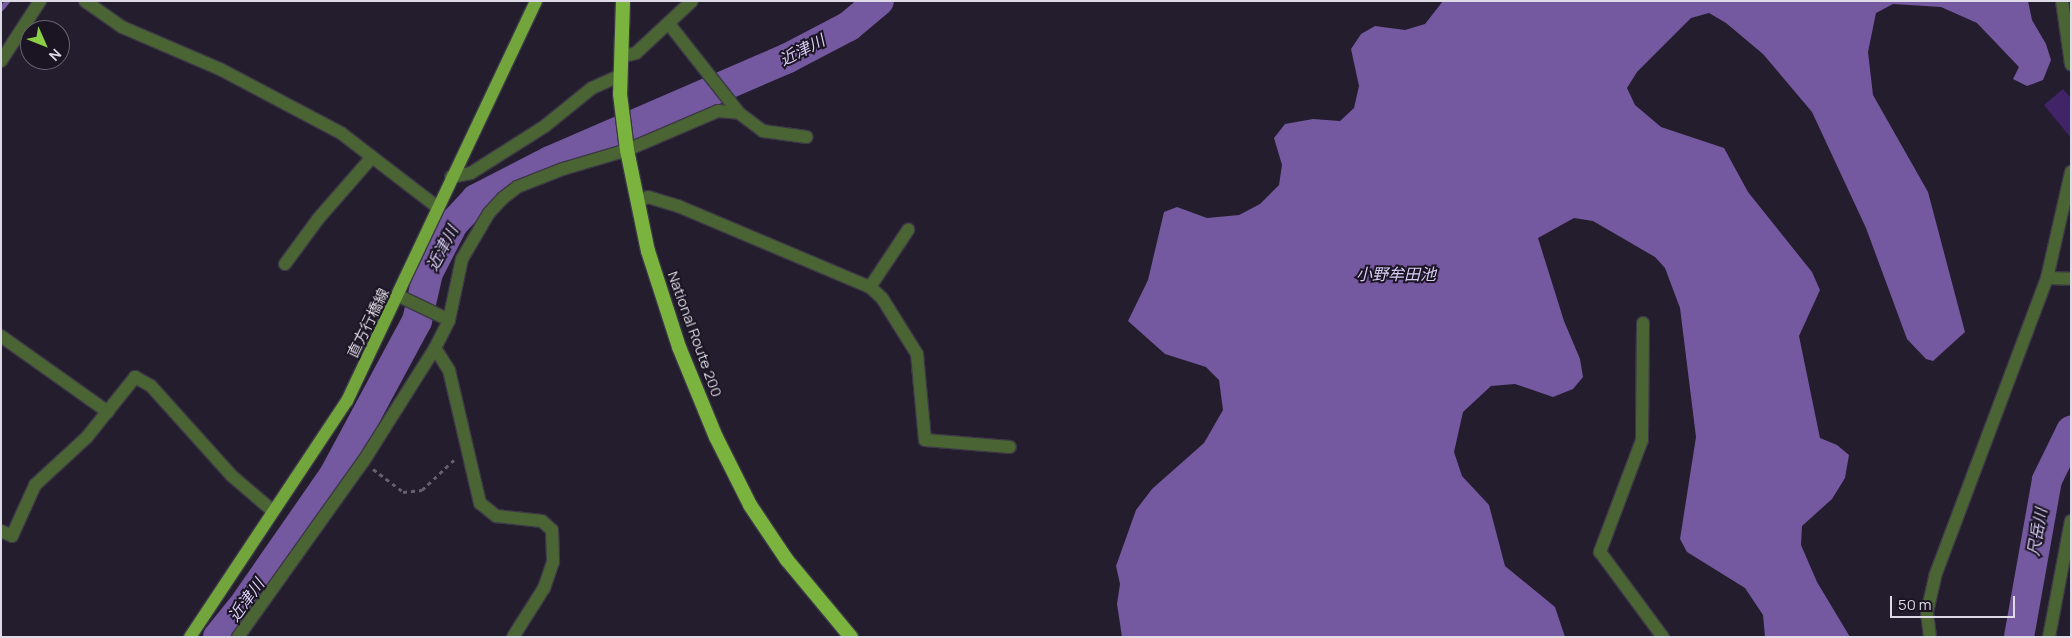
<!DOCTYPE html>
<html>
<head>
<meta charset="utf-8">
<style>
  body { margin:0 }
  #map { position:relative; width:2072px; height:638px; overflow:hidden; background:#231d2d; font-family:Manrope,"Noto Sans JP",sans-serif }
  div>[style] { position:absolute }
  .water>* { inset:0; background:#7458a0 }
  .stream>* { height:5px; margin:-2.5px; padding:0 2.5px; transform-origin:2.5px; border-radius:2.5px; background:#7458a0 }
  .river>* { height:30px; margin:-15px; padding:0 15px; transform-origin:15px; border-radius:15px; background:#7458a0 }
  .building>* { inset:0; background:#412467 }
  .path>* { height:3px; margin-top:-1.5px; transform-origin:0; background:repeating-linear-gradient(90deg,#65606e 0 4px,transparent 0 8px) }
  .roads { filter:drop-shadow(1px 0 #3d3847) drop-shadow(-1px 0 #3d3847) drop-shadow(0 1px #3d3847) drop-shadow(0 -1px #3d3847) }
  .minor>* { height:12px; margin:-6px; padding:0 6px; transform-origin:6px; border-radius:6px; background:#4a6434 }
  .primary>* { height:12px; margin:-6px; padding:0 6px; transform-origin:6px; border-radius:6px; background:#72a63d }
  .trunk>* { height:14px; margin:-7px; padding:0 7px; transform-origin:7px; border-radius:7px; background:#7ab43e }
  span { translate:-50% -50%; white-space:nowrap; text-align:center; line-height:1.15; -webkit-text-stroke:4px #1a1423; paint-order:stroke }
  .street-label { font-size:15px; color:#dfdbe6 }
  .water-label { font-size:16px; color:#dbcef6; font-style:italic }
  .frame { position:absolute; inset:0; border:2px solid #dfdbe6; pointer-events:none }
  .north { position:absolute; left:20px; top:20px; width:50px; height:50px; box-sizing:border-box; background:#1a1423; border:1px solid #696471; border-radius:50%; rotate:134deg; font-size:14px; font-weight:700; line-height:20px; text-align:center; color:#dfdbe6 }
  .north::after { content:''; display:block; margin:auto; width:18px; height:22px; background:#8bce46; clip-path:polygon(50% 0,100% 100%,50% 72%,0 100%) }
  .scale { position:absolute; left:1890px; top:596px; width:125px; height:22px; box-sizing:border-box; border:2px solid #dfdbe6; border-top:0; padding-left:6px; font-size:15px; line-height:18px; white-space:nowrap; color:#dfdbe6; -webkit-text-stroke:4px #1a1423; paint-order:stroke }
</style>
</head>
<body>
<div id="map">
  <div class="water">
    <div style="clip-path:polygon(1443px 1px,2028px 1px,2032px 20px,2046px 44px,2051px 60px,2043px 80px,2027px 86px,2013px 79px,2019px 67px,1977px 23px,1941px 7px,1893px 4px,1876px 13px,1868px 52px,1873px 95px,1928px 192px,1965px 332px,1933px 361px,1926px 359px,1907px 339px,1866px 228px,1812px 112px,1763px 54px,1726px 23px,1709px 13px,1691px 18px,1637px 72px,1627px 88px,1635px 105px,1661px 127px,1724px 148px,1748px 192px,1812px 272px,1820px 290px,1799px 336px,1820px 438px,1837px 445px,1849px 455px,1845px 478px,1832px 499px,1802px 526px,1801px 545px,1817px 582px,1850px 637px,1765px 637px,1763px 615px,1745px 588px,1687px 552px,1680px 539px,1696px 437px,1680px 308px,1665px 268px,1655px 257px,1593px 221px,1574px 218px,1538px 238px,1564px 321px,1580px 359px,1583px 377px,1573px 389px,1553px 397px,1515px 384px,1491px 386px,1463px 412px,1454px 452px,1462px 476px,1489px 505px,1505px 566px,1555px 607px,1565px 637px,1122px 637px,1117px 604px,1120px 584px,1116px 566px,1136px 510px,1152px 489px,1204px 443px,1223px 410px,1219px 380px,1206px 367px,1165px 354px,1128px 321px,1148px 280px,1164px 212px,1177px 207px,1207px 218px,1239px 215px,1260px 204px,1279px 185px,1282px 165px,1274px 138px,1285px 124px,1313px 119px,1340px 121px,1354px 108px,1359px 86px,1351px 49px,1361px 34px,1375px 26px,1405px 30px,1425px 24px)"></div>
  </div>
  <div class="stream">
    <div style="left:1px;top:8px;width:9px;rotate:-49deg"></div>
  </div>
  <div class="river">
    <div style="left:218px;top:637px;width:36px;rotate:-51deg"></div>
    <div style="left:241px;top:609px;width:163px;rotate:-55.2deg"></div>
    <div style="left:334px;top:475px;width:175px;rotate:-61.7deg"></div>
    <div style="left:417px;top:321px;width:49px;rotate:-77.1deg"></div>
    <div style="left:428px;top:273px;width:55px;rotate:-63deg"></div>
    <div style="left:453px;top:224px;width:34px;rotate:-47deg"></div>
    <div style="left:476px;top:199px;width:83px;rotate:-27.2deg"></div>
    <div style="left:550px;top:161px;width:259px;rotate:-23.4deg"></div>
    <div style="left:788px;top:58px;width:69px;rotate:-27.7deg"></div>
    <div style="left:849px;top:26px;width:39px;rotate:-40deg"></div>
    <div style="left:2019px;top:637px;width:159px;rotate:-79.9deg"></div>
    <div style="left:2047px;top:480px;width:55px;rotate:-63.9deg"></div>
  </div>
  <div class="building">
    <div style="clip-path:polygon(2063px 89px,2071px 98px,2071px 138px,2044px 105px)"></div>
  </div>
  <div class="path">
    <div style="left:373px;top:469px;width:38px;rotate:37deg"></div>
    <div style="left:403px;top:492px;width:19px;rotate:-6deg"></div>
    <div style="left:422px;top:490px;width:47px;rotate:-43.3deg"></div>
  </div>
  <div class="roads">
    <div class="minor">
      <div style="left:85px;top:1px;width:45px;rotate:35.1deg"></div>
      <div style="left:122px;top:27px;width:107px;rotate:23.2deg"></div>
      <div style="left:220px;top:69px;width:137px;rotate:27.9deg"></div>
      <div style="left:341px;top:133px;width:121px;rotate:37.6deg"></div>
      <div style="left:2062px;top:1px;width:64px;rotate:81.9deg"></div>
      <div style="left:669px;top:24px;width:113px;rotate:51.8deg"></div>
      <div style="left:621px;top:57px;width:16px;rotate:-15deg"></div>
      <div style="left:636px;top:53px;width:76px;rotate:-42.9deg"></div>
      <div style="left:1px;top:61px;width:72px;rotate:-57deg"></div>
      <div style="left:451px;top:177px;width:20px;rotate:-11deg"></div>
      <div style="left:471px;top:173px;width:88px;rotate:-32.4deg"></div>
      <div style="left:545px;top:126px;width:60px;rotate:-39deg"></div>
      <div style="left:592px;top:88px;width:32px;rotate:-24deg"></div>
      <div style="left:638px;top:202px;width:11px;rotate:-27deg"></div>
      <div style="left:648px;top:197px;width:31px;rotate:17deg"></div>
      <div style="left:678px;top:206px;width:208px;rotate:22.9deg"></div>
      <div style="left:870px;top:287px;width:16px;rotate:43deg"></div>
      <div style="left:882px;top:298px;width:66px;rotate:58deg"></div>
      <div style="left:917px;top:354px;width:86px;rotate:84.7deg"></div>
      <div style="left:925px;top:440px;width:85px;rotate:4.7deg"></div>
      <div style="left:285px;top:264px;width:56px;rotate:-53.7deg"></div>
      <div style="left:318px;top:219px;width:82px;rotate:-48.9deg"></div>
      <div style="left:2047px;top:278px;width:24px;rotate:2deg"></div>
      <div style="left:870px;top:287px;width:69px;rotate:-56.3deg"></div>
      <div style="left:399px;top:296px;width:55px;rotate:25.6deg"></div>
      <div style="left:1643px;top:323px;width:117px;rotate:90.5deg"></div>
      <div style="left:1642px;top:440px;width:120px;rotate:110.6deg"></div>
      <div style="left:1600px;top:552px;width:106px;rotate:53.5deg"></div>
      <div style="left:1px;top:336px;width:131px;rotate:35.4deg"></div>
      <div style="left:435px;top:348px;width:26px;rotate:58deg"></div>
      <div style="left:449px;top:370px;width:137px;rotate:76.9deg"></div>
      <div style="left:480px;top:503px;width:21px;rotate:39deg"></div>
      <div style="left:496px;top:516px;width:46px;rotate:6.2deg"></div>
      <div style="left:542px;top:521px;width:13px;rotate:42deg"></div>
      <div style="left:552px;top:530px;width:32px;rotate:88deg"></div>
      <div style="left:553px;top:562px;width:28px;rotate:109deg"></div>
      <div style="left:544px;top:588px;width:58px;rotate:122.3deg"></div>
      <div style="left:1px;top:531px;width:12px;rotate:24deg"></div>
      <div style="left:12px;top:536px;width:56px;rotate:-65.7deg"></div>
      <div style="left:35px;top:485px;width:71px;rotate:-42.7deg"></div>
      <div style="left:87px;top:437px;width:77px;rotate:-51.3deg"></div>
      <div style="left:135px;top:377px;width:18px;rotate:29deg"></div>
      <div style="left:151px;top:386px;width:121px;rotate:48deg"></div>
      <div style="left:232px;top:476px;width:54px;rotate:40.5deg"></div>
      <div style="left:238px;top:637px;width:215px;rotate:-54.5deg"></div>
      <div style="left:363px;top:462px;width:135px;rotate:-57.7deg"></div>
      <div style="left:435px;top:348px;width:31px;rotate:-63deg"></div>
      <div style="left:449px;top:320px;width:62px;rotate:-78deg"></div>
      <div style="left:462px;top:259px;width:53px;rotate:-59.6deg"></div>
      <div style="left:489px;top:213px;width:21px;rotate:-47deg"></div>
      <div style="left:503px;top:198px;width:18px;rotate:-38deg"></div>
      <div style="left:517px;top:187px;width:49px;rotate:-21.4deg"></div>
      <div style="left:563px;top:169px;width:67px;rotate:-16.5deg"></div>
      <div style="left:627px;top:150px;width:99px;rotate:-23.2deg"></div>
      <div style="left:718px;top:111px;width:21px;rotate:5deg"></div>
      <div style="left:739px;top:113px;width:30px;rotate:37deg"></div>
      <div style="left:763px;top:131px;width:44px;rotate:7.8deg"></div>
      <div style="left:1930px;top:637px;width:25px;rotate:-97deg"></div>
      <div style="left:1927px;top:612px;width:37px;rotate:-77deg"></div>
      <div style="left:1935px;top:576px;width:318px;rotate:-69.4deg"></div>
      <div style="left:2047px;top:278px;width:109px;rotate:-77.2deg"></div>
      <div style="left:2049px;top:637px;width:118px;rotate:-79.3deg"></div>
    </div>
    <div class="primary">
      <div style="left:190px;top:637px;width:283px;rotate:-56.4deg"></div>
      <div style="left:347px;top:401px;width:442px;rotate:-64.7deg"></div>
    </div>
    <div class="trunk">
      <div style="left:623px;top:1px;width:93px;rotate:91.8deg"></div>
      <div style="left:620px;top:94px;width:56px;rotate:82.9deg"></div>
      <div style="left:627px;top:150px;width:103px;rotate:78.3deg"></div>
      <div style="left:648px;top:251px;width:101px;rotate:72.1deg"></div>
      <div style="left:679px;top:347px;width:97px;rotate:67.7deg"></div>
      <div style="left:716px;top:437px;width:76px;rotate:63.4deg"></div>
      <div style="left:750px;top:505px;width:66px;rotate:56.1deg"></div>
      <div style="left:787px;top:560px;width:100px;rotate:50.3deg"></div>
    </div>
  </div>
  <div class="street-label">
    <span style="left:368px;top:323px;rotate:-64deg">直方行橋線</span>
    <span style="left:695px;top:334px;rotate:70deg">National Route 200</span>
  </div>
  <div class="water-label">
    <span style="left:802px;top:50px;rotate:-27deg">近津川</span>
    <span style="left:442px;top:248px;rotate:-62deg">近津川</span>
    <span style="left:1396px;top:274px">小野牟田池</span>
    <span style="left:2037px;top:532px;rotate:-80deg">尺岳川</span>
    <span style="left:246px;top:600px;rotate:-54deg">近津川</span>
  </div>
  <div class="frame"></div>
  <div class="north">N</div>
  <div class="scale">50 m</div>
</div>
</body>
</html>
